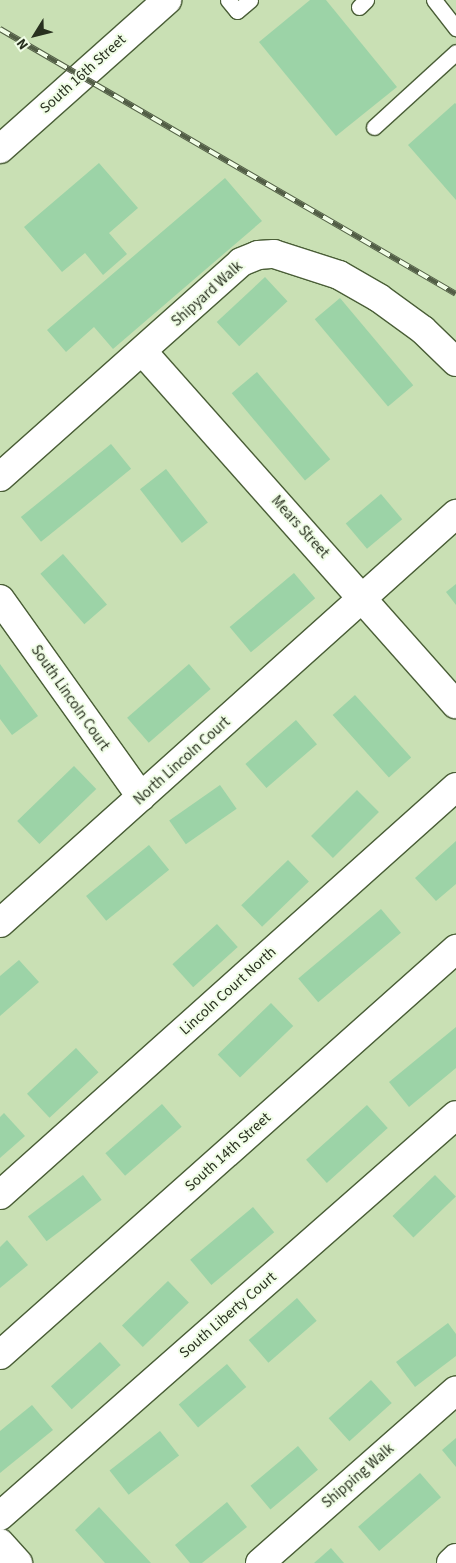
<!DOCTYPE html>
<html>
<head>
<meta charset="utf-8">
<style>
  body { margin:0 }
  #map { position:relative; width:456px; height:1563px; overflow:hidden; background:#c9e0b4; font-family:"Source Sans 3",sans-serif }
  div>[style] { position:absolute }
  .building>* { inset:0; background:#9cd3a7; transform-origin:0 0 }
  .roads { filter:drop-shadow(1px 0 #4a5e37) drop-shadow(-1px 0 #4a5e37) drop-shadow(0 1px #4a5e37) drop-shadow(0 -1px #4a5e37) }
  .lane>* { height:15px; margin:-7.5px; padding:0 7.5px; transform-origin:7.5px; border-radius:7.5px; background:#fff }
  .street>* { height:28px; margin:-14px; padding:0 14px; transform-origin:14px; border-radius:14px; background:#fff }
  .secondary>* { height:28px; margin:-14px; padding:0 14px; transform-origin:14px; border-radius:14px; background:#fff }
  .rail>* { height:5.5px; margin-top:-2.75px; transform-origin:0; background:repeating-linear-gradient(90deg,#f0fde6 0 11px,#525e46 0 22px); box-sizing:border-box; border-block:1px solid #525e46 }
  span { translate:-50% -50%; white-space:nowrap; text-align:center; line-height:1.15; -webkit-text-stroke:4px #f0fde6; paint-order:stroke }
  .street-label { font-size:15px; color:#28301f }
  .north { position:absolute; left:10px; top:10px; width:50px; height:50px; -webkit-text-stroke:4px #f0fde6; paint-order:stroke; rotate:234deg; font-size:14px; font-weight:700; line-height:20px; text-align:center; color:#28301f }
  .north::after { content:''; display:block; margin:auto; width:18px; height:22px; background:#28301f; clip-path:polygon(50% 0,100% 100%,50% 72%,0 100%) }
</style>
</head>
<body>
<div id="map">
  <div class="building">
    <div style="clip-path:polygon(310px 0,326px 0,397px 87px,336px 136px,259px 42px)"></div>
    <div style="clip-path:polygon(455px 103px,456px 104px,456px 200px,408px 145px)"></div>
    <div style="clip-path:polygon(99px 163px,138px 208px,109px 233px,127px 254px,103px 275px,85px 253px,62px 272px,24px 227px)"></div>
    <div style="clip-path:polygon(225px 178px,262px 221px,113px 349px,94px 327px,66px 352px,47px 330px)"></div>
    <div style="left:265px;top:277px;width:33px;height:66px;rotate:47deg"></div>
    <div style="left:340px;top:298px;width:114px;height:33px;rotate:50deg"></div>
    <div style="left:257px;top:372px;width:114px;height:33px;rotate:50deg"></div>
    <div style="left:111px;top:444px;width:32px;height:116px;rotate:51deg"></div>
    <div style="left:166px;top:469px;width:68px;height:33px;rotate:52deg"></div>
    <div style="left:381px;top:494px;width:33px;height:46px;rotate:50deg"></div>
    <div style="left:63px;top:554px;width:67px;height:30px;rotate:49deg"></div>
    <div style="left:294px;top:573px;width:33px;height:84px;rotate:50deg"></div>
    <div style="clip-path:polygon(456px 584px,456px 605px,446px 592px)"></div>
    <div style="clip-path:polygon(0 664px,38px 716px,12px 735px,0 719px)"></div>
    <div style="left:189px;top:664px;width:33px;height:82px;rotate:49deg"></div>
    <div style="left:355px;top:695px;width:84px;height:30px;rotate:48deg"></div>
    <div style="left:296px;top:720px;width:32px;height:67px;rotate:49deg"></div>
    <div style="left:74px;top:766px;width:32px;height:79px;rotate:46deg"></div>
    <div style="left:220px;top:785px;width:29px;height:62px;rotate:55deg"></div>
    <div style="left:357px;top:790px;width:31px;height:65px;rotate:45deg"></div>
    <div style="clip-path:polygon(456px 841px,456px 884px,436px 901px,415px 878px)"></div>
    <div style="left:149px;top:845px;width:32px;height:81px;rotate:51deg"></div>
    <div style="left:288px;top:860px;width:30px;height:65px;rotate:46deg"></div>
    <div style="left:381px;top:909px;width:31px;height:108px;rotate:50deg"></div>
    <div style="left:217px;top:924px;width:31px;height:60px;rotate:48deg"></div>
    <div style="clip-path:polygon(19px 960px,39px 982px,0 1016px,0 976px)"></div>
    <div style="left:271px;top:1003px;width:32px;height:74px;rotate:46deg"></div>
    <div style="clip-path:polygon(456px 1027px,456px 1068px,409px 1107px,389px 1082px)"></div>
    <div style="left:76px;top:1048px;width:33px;height:67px;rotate:47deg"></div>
    <div style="left:162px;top:1104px;width:30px;height:75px;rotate:49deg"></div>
    <div style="left:367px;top:1105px;width:31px;height:82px;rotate:48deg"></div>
    <div style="clip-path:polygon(4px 1113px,25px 1136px,0 1158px,0 1117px)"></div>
    <div style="left:83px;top:1175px;width:31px;height:69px;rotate:53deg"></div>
    <div style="left:435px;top:1175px;width:30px;height:59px;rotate:46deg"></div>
    <div style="left:253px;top:1207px;width:33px;height:82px;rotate:50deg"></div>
    <div style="clip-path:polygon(7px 1240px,28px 1265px,0 1288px,0 1247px)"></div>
    <div style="left:168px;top:1281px;width:30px;height:64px;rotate:46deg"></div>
    <div style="left:297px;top:1298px;width:30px;height:64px;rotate:49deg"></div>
    <div style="clip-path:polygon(448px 1323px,456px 1334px,456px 1356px,415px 1387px,396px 1362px)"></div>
    <div style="left:100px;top:1342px;width:31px;height:66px;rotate:48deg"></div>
    <div style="left:227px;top:1364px;width:30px;height:63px;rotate:50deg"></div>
    <div style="left:371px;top:1380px;width:31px;height:57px;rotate:48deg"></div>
    <div style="clip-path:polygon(32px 1405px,53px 1430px,0 1473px,0 1431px)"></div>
    <div style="left:160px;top:1431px;width:31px;height:64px;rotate:52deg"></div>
    <div style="clip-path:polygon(456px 1438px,456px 1467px,442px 1450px)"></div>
    <div style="left:298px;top:1446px;width:31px;height:62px;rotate:50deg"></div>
    <div style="left:420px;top:1473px;width:32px;height:82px;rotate:49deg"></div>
    <div style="clip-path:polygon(227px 1502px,247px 1527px,202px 1563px,190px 1563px,175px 1545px)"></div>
    <div style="clip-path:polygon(99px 1507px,151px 1563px,105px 1563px,75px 1530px)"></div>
    <div style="clip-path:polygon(331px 1548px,344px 1563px,314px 1563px)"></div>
  </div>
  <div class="roads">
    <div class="lane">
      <div style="left:228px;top:0;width:14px;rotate:51deg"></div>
      <div style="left:237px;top:11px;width:17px;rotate:-40deg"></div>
      <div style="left:434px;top:0;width:36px;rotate:52deg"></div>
      <div style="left:359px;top:7px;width:10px;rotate:-45deg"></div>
      <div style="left:374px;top:127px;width:111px;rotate:-42.4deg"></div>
    </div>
    <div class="street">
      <div style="left:143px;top:352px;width:471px;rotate:48.4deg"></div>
      <div style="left:0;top:477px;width:323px;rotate:-41.7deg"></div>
      <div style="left:241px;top:262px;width:18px;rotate:-22deg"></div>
      <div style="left:258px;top:255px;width:16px;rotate:-4deg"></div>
      <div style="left:274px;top:254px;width:68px;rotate:17.9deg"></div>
      <div style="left:339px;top:275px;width:46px;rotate:29.9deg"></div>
      <div style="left:379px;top:298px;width:54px;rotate:36deg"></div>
      <div style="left:423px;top:330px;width:46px;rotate:44.1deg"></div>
      <div style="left:0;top:599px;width:243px;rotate:54.5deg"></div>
      <div style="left:0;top:923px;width:613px;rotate:-41.89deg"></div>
      <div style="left:0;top:1195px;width:612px;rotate:-41.82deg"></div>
      <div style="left:0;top:1355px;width:611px;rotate:-41.68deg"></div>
      <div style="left:0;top:1516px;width:607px;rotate:-41.33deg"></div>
      <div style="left:0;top:1543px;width:27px;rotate:48deg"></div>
      <div style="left:260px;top:1563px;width:261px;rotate:-41.4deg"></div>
      <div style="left:451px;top:1563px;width:7px;rotate:-45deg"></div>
    </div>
    <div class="secondary">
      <div style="left:0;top:149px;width:224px;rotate:-41.7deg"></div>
    </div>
  </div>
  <div class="rail">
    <div style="left:0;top:29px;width:527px;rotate:30.16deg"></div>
  </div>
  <div class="street-label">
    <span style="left:83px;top:74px;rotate:-42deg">South 16th Street</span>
    <span style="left:207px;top:294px;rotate:-42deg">Shipyard Walk</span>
    <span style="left:300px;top:527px;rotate:48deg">Mears Street</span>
    <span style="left:70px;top:698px;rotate:55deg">South Lincoln Court</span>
    <span style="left:182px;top:761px;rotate:-42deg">North Lincoln Court</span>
    <span style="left:228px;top:991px;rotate:-42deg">Lincoln Court North</span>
    <span style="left:228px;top:1152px;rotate:-42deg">South 14th Street</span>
    <span style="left:228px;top:1315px;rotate:-41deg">South Liberty Court</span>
    <span style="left:358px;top:1476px;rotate:-41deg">Shipping Walk</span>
  </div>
  <div class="north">N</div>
</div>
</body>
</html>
